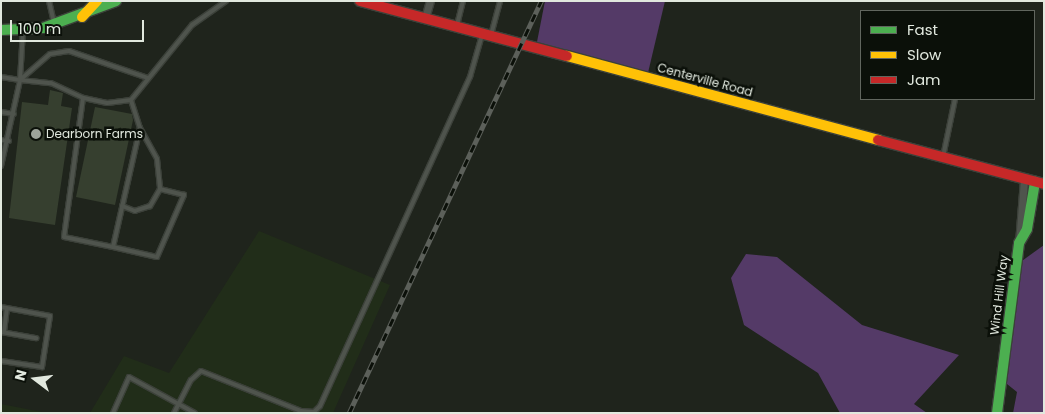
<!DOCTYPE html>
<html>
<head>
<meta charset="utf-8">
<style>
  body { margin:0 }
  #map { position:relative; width:1045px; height:414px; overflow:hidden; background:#1f241c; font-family:Poppins,sans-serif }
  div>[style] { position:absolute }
  .built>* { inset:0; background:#212d19 }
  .green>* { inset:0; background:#543a67 }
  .building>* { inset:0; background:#363f2f }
  .roads { filter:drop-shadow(1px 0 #3c413a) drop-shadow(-1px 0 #3c413a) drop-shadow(0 1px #3c413a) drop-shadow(0 -1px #3c413a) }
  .lane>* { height:4px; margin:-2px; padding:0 2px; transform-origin:2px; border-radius:2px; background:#4f544d }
  .street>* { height:7px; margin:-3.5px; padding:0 3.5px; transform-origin:3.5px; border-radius:3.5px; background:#4f544d }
  .fast>* { height:10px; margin:-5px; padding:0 5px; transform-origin:5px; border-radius:5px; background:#4caf50 }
  .slow>* { height:10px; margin:-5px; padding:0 5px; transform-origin:5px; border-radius:5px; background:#ffc107 }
  .jam>* { height:10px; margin:-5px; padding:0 5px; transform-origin:5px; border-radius:5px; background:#c62828 }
  .rail>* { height:4.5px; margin-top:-2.25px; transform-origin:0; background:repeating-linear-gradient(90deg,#0b1009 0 8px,#5c605a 0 16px); box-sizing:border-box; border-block:1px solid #5c605a }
  .dots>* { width:14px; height:14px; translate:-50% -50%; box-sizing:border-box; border:2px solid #0b1009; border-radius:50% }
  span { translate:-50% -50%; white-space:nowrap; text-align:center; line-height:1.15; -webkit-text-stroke:5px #0b1009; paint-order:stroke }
  .street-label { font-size:12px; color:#e1e8de }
  .poi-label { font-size:12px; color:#e1e8de }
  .left { translate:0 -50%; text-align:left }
  .frame { position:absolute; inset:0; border:2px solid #e1e8de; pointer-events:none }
  .legend { position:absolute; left:860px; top:10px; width:175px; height:90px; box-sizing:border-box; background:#0b1009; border:1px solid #61665e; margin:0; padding:6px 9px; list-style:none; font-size:15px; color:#e1e8de }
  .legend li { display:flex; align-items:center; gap:10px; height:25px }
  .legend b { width:25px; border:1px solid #61665e }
  .north { position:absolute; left:10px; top:354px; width:50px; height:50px; -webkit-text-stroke:4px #0b1009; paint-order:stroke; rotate:285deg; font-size:14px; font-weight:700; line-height:20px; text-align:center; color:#e1e8de }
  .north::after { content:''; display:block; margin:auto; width:18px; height:22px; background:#e1e8de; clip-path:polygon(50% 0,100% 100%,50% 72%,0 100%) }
  .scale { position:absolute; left:10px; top:20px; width:134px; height:22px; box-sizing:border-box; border:2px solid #e1e8de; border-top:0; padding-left:6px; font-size:15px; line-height:18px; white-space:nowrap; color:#e1e8de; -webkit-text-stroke:4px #0b1009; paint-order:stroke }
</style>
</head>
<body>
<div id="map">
  <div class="built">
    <div style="clip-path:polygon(259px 231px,390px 285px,333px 413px,90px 413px,124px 356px,169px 373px)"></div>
    <div style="clip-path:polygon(1px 404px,47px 413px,1px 413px)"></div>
  </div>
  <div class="green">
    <div style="clip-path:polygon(545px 1px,665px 1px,647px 77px,536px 47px)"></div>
    <div style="clip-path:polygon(1044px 245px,1044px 413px,1013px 413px,1017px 392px,1002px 380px,1019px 263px)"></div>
    <div style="clip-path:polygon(746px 254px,777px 257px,862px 325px,959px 355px,914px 404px,927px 413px,840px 413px,818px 373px,744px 325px,731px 278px)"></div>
  </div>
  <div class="building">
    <div style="clip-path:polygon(50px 90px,63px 93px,61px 106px,72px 108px,55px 225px,9px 218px,22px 102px,48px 105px)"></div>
    <div style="clip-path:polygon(95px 107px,132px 114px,133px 120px,115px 205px,76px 197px)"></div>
  </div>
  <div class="roads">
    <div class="lane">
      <div style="left:49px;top:1px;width:23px;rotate:77deg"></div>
      <div style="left:457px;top:25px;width:25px;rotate:-76deg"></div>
      <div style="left:23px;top:30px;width:50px;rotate:93.4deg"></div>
      <div style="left:20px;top:80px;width:31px;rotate:6deg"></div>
      <div style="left:51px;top:83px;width:35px;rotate:25deg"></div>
      <div style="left:83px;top:98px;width:140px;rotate:97.8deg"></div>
      <div style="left:64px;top:237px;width:50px;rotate:11.5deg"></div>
      <div style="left:113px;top:247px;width:122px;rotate:-77.2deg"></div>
      <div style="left:140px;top:128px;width:29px;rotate:-108deg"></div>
      <div style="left:131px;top:100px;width:24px;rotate:173deg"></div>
      <div style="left:107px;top:103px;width:25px;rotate:-168deg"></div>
      <div style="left:491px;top:35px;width:35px;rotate:-75deg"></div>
      <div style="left:1px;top:77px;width:19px;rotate:9deg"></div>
      <div style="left:131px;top:100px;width:97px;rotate:-50.9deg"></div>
      <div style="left:192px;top:25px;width:42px;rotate:-35.2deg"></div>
      <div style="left:1px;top:112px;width:13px;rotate:9deg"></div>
      <div style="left:140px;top:128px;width:35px;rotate:61deg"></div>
      <div style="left:157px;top:159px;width:30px;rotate:84deg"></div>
      <div style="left:1px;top:140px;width:8px;rotate:7deg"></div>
      <div style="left:943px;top:157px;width:59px;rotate:-78.3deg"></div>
      <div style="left:1px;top:166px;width:88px;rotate:-77.5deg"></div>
      <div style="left:20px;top:80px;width:40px;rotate:-41deg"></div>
      <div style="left:50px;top:54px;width:19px;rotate:-9deg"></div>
      <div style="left:69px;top:51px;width:83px;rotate:18.9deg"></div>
      <div style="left:113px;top:247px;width:45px;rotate:12.8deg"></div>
      <div style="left:157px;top:257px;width:68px;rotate:-66.5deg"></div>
      <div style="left:184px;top:195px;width:25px;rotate:-166deg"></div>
      <div style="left:160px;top:189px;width:20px;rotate:120deg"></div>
      <div style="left:150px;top:206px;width:16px;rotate:162deg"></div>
      <div style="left:135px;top:211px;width:14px;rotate:-159deg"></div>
      <div style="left:1px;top:307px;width:50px;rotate:10.4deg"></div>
      <div style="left:50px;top:316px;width:52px;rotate:98.9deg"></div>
      <div style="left:42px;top:367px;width:41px;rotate:-171.7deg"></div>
      <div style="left:1px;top:332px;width:36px;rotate:10deg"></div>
      <div style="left:4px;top:332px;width:24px;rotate:-83deg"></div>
      <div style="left:113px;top:413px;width:39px;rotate:-66deg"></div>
      <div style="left:129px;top:377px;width:75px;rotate:28.6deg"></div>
      <div style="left:174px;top:413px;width:37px;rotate:-63deg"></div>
      <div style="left:191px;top:380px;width:13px;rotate:-42deg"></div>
      <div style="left:201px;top:371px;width:108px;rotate:21.8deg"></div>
      <div style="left:301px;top:411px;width:13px;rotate:4deg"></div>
      <div style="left:314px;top:412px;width:8px;rotate:-45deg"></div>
      <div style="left:320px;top:406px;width:362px;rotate:-65.5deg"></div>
      <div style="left:470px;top:77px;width:44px;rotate:-74.1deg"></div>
    </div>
    <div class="street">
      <div style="left:425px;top:18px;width:18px;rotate:-74deg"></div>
      <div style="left:1019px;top:243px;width:64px;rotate:-85.5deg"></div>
    </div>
    <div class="fast">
      <div style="left:1px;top:30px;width:42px;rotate:-2.7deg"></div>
      <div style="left:43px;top:28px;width:78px;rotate:-20.3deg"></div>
      <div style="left:997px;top:413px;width:171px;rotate:-82.6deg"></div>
      <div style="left:1019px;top:243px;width:16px;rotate:-60deg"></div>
      <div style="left:1027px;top:229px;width:48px;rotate:-80.3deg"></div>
    </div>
    <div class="slow">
      <div style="left:82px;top:17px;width:22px;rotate:-47deg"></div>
      <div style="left:567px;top:56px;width:322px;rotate:15.1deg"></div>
    </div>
    <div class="jam">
      <div style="left:360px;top:1px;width:214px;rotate:14.9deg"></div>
      <div style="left:878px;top:140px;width:172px;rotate:14.8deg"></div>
    </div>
  </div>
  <div class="rail">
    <div style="left:349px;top:413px;width:455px;rotate:-65deg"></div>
  </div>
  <div class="dots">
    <div style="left:36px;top:134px;background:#9da39a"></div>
  </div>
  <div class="street-label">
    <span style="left:705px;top:80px;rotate:15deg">Centerville Road</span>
    <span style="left:999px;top:295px;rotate:-83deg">Wind Hill Way</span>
  </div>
  <div class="poi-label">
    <span class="left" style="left:46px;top:134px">Dearborn Farms</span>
  </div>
  <div class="frame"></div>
  <ul class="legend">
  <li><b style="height:6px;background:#4caf50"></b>Fast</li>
  <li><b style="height:6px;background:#ffc107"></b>Slow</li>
  <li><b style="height:6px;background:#c62828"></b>Jam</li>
  </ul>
  <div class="north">N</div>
  <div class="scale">100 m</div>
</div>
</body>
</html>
